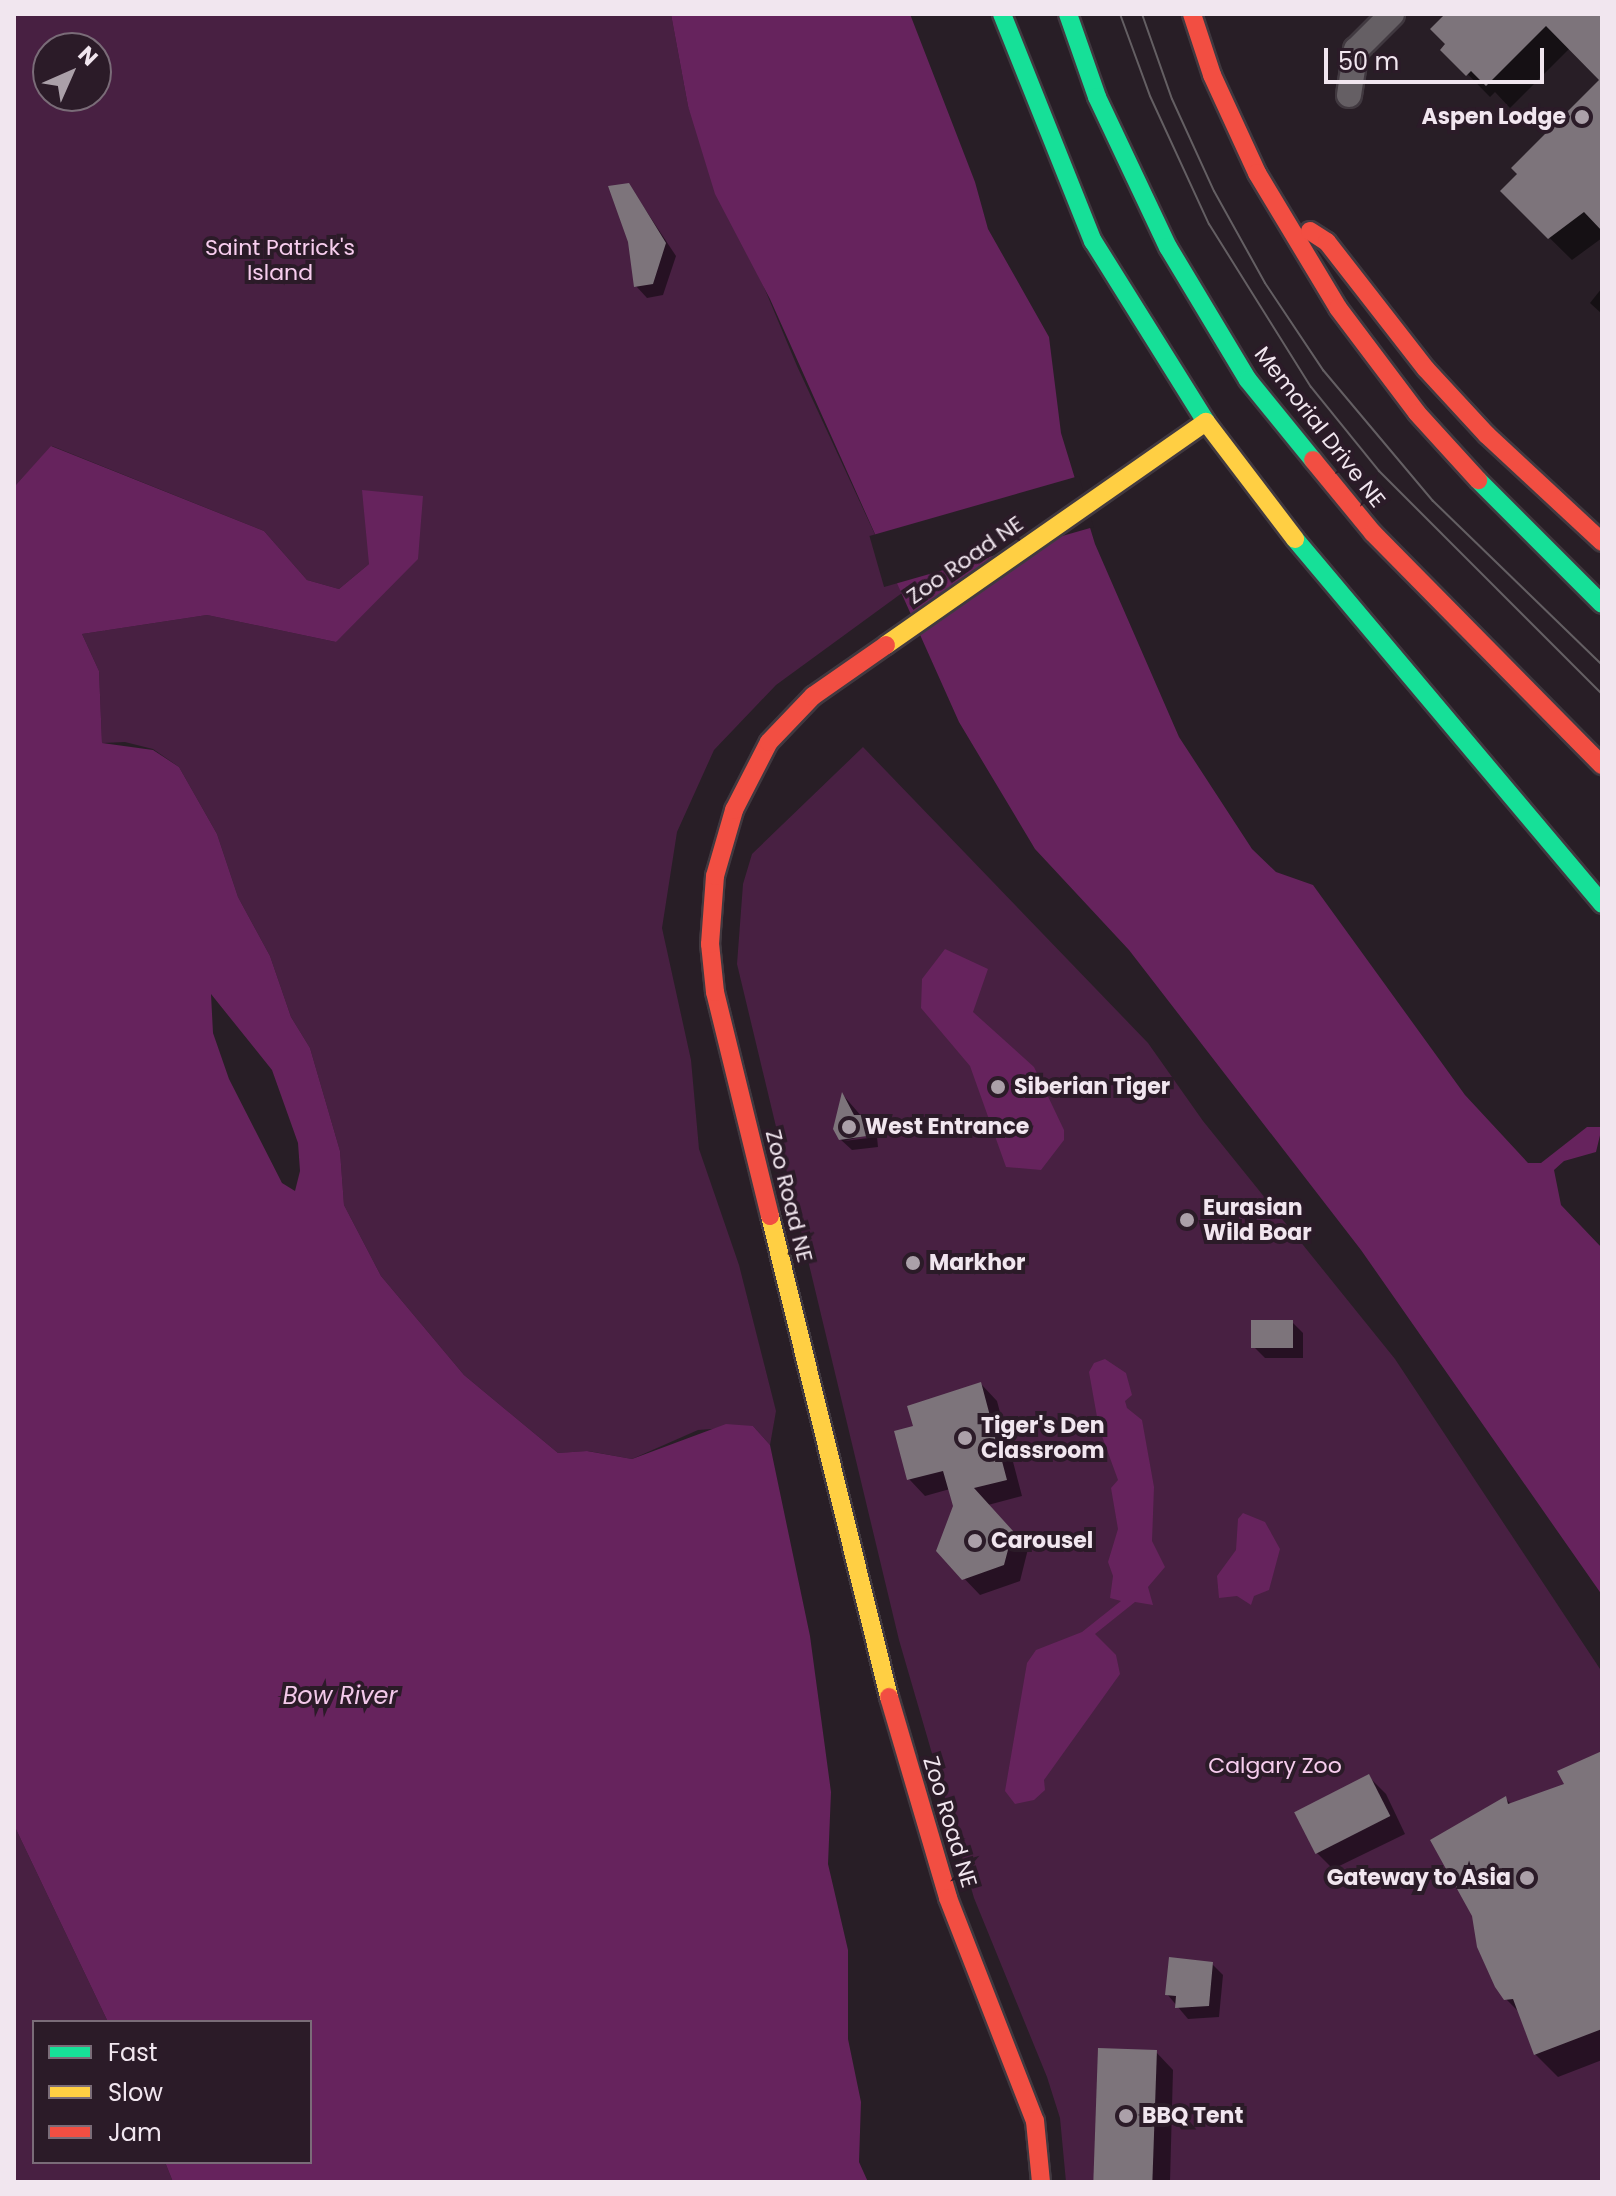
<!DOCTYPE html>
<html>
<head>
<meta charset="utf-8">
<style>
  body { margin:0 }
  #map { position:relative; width:1616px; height:2196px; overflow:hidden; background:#281e26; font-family:Poppins,sans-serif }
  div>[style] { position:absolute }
  .green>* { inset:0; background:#482042 }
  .water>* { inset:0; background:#66235d }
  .pier>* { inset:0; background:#281e26; transform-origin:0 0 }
  .shadow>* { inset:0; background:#0007 }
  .building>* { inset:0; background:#7d747b; transform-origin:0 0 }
  .roads { filter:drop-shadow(2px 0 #413940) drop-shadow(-2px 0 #413940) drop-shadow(0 2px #413940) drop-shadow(0 -2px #413940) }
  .street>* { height:24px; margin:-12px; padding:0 12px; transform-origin:12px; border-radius:12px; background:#655f64 }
  .fast>* { height:18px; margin:-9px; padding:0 9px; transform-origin:9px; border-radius:9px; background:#16e098 }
  .slow>* { height:18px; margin:-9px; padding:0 9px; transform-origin:9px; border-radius:9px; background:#ffcf43 }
  .jam>* { height:18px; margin:-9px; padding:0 9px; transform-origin:9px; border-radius:9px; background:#f24e42 }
  .tram>* { height:2px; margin:-1px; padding:0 1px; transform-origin:1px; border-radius:1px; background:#645f63 }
  .dots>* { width:22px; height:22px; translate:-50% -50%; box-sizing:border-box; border:4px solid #2b1b28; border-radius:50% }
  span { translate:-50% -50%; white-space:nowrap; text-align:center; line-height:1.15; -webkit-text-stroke:8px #2b1b28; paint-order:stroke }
  .poi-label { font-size:22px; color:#f1e6ef; font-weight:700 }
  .right { translate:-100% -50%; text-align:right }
  .left { translate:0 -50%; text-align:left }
  .park-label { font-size:22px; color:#f7cdee }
  .street-label { font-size:22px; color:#f1e6ef }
  .water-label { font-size:24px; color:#f3c9ea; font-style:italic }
  .frame { position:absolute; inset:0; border:16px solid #f1e6ef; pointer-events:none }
  .legend { position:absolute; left:32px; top:2020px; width:280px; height:144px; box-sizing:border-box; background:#2b1b28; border:2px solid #7a6c78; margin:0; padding:10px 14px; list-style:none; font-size:24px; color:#f1e6ef }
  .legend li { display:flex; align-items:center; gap:16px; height:40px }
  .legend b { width:40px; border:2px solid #7a6c78 }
  .north { position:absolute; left:32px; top:32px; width:80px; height:80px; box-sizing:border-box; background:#2b1b28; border:2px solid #7a6c78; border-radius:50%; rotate:45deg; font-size:22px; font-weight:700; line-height:32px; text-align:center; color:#f1e6ef }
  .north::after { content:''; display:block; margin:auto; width:28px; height:36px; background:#aba0a9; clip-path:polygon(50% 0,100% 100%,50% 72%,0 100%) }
  .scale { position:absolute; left:1324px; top:48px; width:220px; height:36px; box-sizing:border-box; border:4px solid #f1e6ef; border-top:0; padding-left:10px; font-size:24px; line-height:28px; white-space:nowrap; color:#f1e6ef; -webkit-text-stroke:6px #2b1b28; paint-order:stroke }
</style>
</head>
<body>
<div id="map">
  <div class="green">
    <div style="clip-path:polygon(evenodd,14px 14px,671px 14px,688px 106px,797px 366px,902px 593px,776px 685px,714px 750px,677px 832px,662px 928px,691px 1060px,699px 1149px,739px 1265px,776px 1411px,770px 1445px,753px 1426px,698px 1430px,632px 1459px,588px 1451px,558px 1453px,464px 1375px,381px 1276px,344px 1205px,340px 1151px,310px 1048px,291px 1017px,270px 956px,238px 897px,217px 834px,179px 767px,153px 749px,125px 742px,102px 743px,99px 671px,82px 634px,207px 615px,336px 642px,369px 564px,339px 589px,307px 580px,264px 531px,52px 446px,14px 487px,14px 14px,48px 48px,96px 48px,96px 96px,48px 96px,48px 48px)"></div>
    <div style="clip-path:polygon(863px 747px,1148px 1043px,1203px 1121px,1395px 1359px,1602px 1672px,1602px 2182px,1066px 2182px,1060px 2118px,1047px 2077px,974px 1898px,899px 1640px,737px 964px,743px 884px,752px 854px)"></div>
    <div style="clip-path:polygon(14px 1825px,108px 2022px,34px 2022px,34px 2162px,165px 2162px,173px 2182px,14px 2182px)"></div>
  </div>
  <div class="water">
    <div style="clip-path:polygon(671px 14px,910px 14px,975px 182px,988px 229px,1049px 337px,1061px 433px,1095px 544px,1179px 737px,1252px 849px,1276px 872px,1313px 885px,1465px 1095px,1528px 1163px,1541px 1163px,1587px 1127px,1602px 1127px,1596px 1152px,1564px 1161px,1554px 1170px,1561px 1205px,1602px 1248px,1602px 1595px,1361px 1250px,1129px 950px,1035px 849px,959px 722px,770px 299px,715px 194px,688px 106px)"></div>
    <div style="clip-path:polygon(evenodd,51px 446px,264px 531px,307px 580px,339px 589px,369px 564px,362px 490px,423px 496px,418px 559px,336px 642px,207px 615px,82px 634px,99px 671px,102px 743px,153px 750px,179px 767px,217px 834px,238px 897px,270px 956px,291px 1017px,310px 1048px,340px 1151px,344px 1205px,381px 1276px,464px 1375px,558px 1453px,587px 1451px,632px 1459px,726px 1424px,753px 1426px,770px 1445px,810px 1636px,831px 1792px,828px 1864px,848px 1950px,848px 2039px,861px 2102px,859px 2162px,868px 2182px,173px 2182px,165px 2162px,310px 2162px,310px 2022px,108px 2022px,14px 1825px,14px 487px,51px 446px,211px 994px,272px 1070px,298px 1143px,300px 1171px,295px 1191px,282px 1183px,229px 1079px,213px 1033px,211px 994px)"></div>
    <div style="clip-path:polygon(945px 949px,988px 969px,973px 1012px,1034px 1067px,1064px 1130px,1064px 1140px,1041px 1170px,1006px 1167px,970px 1066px,921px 1008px,922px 979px)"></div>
    <div style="clip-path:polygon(1105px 1359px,1126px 1373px,1132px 1395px,1125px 1401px,1127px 1408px,1142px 1420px,1154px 1487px,1152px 1541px,1165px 1567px,1148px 1587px,1153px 1605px,1135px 1602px,1095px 1634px,1116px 1655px,1120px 1674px,1044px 1780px,1045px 1790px,1034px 1800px,1015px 1804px,1005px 1791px,1027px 1663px,1036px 1650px,1082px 1632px,1121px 1601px,1110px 1598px,1113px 1576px,1108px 1562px,1118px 1529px,1111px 1488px,1118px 1480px,1099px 1428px,1089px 1372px,1094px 1363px)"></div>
    <div style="clip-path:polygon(1243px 1513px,1265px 1522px,1280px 1549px,1269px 1590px,1254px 1596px,1251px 1605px,1237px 1596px,1219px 1598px,1217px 1576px,1236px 1550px,1238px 1519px)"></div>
  </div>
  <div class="pier">
    <div style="left:1079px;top:476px;width:53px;height:218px;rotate:74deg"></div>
  </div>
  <div class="shadow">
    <div style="clip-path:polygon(1448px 14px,1602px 14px,1602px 238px,1572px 260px,1502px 191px,1602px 80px,1570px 48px,1510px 108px,1495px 92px,1490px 97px,1443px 49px,1448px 44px)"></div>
    <div style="clip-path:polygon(629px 185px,676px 256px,663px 295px,647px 298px,636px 286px)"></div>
    <div style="clip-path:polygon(1602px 288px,1602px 314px,1590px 303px)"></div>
    <div style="clip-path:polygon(843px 1095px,876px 1133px,844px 1141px,877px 1137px,878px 1147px,852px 1150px,840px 1139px)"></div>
    <div style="clip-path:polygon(1292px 1322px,1303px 1333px,1303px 1358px,1265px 1358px,1254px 1347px)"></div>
    <div style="clip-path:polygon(981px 1384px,997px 1401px,1022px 1496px,988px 1505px,1028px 1549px,1020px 1581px,980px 1595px,938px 1551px,955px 1507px,950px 1489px,925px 1496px,909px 1479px,915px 1428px)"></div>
    <div style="clip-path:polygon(1602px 1753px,1602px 2060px,1558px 2077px,1535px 2054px,1520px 2013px,1506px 1999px,1506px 1799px,1512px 1805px,1567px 1785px)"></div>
    <div style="clip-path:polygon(1369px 1777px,1386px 1794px,1405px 1834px,1333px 1869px,1316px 1852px)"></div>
    <div style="clip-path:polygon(1212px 1964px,1223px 1975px,1219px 2017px,1188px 2019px,1167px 1994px)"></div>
    <div style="clip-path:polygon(1156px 2052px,1173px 2070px,1170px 2182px,1096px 2182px)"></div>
  </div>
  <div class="building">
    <div style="clip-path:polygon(1445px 14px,1602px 14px,1602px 231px,1584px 212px,1548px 239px,1500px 191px,1517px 174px,1511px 168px,1599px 80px,1546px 26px,1486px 86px,1471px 71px,1466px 76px,1440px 50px,1445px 44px,1430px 29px)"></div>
    <div style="clip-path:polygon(629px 183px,666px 243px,653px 284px,634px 287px,628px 242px,608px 186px)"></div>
    <div style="clip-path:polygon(842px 1092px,854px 1115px,865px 1115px,867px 1136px,839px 1140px,833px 1129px)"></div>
    <div style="left:1251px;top:1320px;width:42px;height:28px"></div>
    <div style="clip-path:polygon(981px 1382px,1007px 1480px,974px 1488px,1013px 1531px,1004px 1565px,962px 1580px,936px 1551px,953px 1506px,943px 1471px,907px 1480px,894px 1431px,913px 1426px,907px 1406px)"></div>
    <div style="clip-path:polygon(1602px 1751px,1602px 2029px,1534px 2055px,1513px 1999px,1504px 2000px,1495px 1987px,1477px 1947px,1472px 1916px,1430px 1840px,1506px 1796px,1508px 1804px,1564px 1784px,1557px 1771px)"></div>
    <div style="left:1369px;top:1774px;width:47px;height:84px;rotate:63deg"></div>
    <div style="clip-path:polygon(1169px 1957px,1213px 1962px,1209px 2006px,1175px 2008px,1176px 1996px,1165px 1995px)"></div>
    <div style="left:1098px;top:2048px;width:59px;height:134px;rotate:2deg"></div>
  </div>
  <div class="roads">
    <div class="street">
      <div style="left:1349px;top:95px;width:46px;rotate:-81.2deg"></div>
      <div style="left:1356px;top:50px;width:51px;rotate:-45deg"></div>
    </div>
    <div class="fast">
      <div style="left:1002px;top:14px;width:245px;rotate:68.2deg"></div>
      <div style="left:1093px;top:241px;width:213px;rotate:58deg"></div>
      <div style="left:1068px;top:14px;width:88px;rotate:70.7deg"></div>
      <div style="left:1097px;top:97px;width:166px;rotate:64.7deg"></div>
      <div style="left:1168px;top:247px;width:155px;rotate:59deg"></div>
      <div style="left:1248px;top:380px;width:103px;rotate:50.9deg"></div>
      <div style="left:1478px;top:480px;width:175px;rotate:45deg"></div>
      <div style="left:1295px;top:539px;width:477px;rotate:49.9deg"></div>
    </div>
    <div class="slow">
      <div style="left:886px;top:645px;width:390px;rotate:-34.9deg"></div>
      <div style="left:1206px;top:422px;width:147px;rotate:52.7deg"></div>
      <div style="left:770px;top:1216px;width:496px;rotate:76.1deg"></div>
    </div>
    <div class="jam">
      <div style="left:1192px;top:14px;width:64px;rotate:71.8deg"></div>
      <div style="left:1212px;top:75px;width:108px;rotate:65.3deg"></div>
      <div style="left:1257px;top:173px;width:157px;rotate:59deg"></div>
      <div style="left:1338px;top:308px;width:131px;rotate:53deg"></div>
      <div style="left:1417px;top:413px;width:91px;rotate:47.7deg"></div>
      <div style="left:1310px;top:231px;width:20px;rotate:33deg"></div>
      <div style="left:1327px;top:242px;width:161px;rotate:52.1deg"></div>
      <div style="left:1426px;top:369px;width:90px;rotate:47.3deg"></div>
      <div style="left:1487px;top:435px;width:157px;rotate:42.9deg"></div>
      <div style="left:1313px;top:460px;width:94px;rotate:50.6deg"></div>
      <div style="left:1373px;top:533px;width:326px;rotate:45.4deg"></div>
      <div style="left:770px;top:1216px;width:231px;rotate:-103.8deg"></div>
      <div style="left:715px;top:992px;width:48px;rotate:-95.9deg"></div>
      <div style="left:710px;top:944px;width:68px;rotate:-85.8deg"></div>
      <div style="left:715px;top:876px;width:69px;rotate:-73.9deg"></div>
      <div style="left:734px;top:810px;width:76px;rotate:-62.8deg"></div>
      <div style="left:769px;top:742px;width:64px;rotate:-46.3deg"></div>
      <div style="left:813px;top:696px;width:89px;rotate:-34.9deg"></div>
      <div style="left:889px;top:1697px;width:209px;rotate:73.6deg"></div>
      <div style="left:948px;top:1898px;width:239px;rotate:68.7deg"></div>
      <div style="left:1035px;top:2121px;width:61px;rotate:84.4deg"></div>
    </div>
  </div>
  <div class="tram">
    <div style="left:1120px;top:14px;width:87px;rotate:69.9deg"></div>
    <div style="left:1150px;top:96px;width:141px;rotate:65.3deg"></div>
    <div style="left:1209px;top:224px;width:192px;rotate:58deg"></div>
    <div style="left:1311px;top:387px;width:108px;rotate:51deg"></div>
    <div style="left:1379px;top:471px;width:315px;rotate:45deg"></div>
    <div style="left:1142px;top:14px;width:90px;rotate:70.6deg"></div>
    <div style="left:1172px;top:99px;width:101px;rotate:65.5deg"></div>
    <div style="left:1214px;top:191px;width:105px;rotate:61deg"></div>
    <div style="left:1265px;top:283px;width:105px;rotate:56.3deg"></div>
    <div style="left:1323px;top:370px;width:171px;rotate:50deg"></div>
    <div style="left:1433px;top:501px;width:235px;rotate:44.1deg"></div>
  </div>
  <div class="dots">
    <div style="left:1582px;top:117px;background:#aba0a9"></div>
    <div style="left:998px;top:1087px;background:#aba0a9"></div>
    <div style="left:849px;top:1127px;background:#aba0a9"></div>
    <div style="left:1187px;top:1220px;background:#aba0a9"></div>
    <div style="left:913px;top:1263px;background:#aba0a9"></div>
    <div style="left:965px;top:1438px;background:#aba0a9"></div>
    <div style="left:975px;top:1541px;background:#aba0a9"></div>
    <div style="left:1527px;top:1878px;background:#aba0a9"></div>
    <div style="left:1126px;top:2116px;background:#aba0a9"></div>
  </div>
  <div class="poi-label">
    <span class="right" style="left:1566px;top:117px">Aspen Lodge</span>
    <span class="left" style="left:1014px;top:1087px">Siberian Tiger</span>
    <span class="left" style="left:865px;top:1127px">West Entrance</span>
    <span class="left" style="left:1203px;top:1220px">Eurasian<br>Wild Boar</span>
    <span class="left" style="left:929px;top:1263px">Markhor</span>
    <span class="left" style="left:981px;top:1438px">Tiger's Den<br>Classroom</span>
    <span class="left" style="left:991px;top:1541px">Carousel</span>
    <span class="right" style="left:1511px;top:1878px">Gateway to Asia</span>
    <span class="left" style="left:1142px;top:2116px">BBQ Tent</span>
  </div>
  <div class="park-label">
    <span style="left:280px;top:260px">Saint Patrick's<br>Island</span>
    <span style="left:1275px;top:1766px">Calgary Zoo</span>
  </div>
  <div class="street-label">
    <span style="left:1320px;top:427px;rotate:52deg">Memorial Drive NE</span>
    <span style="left:965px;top:560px;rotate:-35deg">Zoo Road NE</span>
    <span style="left:789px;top:1196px;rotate:76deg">Zoo Road NE</span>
    <span style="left:950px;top:1822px;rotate:73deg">Zoo Road NE</span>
  </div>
  <div class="water-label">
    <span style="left:340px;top:1696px">Bow River</span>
  </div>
  <div class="frame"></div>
  <ul class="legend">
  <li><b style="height:10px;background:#16e098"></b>Fast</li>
  <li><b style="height:10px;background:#ffcf43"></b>Slow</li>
  <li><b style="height:10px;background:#f24e42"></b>Jam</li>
  </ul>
  <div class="north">N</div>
  <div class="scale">50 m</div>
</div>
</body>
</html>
